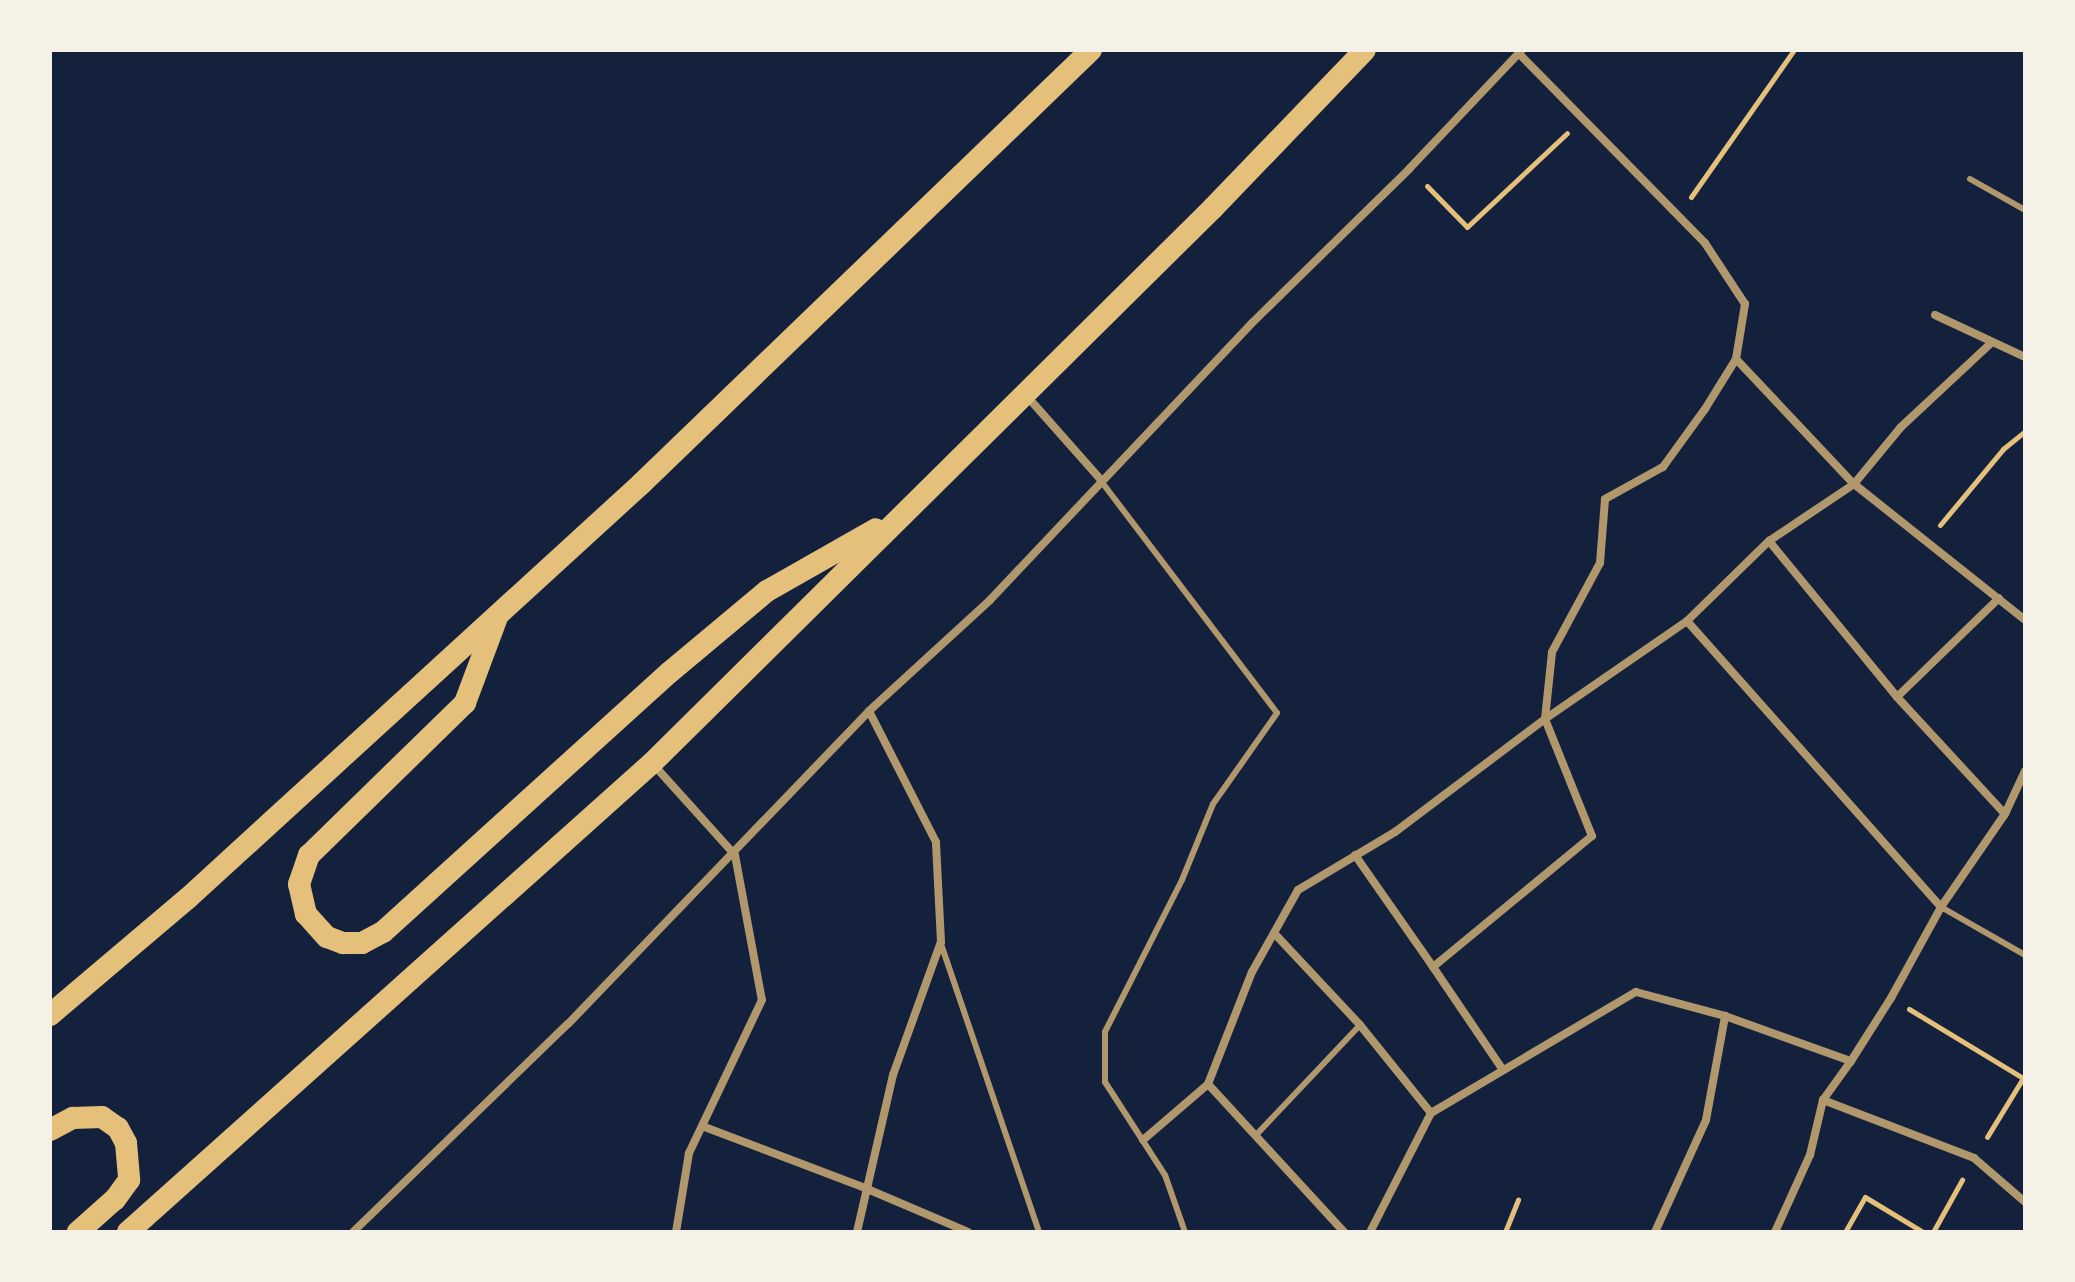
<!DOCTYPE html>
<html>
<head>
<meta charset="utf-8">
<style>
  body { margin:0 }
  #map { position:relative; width:2075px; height:1282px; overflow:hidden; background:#14213d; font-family:"Fira Sans Condensed",sans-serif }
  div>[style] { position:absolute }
  .path>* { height:5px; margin:-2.5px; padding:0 2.5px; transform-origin:2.5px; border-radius:2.5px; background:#e5c07b }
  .service>* { height:6px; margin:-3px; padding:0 3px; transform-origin:3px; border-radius:3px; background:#b1986c }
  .minor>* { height:8px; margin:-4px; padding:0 4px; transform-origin:4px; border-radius:4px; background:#b1986c }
  .trunk>* { height:22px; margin:-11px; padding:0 11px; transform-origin:11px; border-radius:11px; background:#e5c07b }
  span { translate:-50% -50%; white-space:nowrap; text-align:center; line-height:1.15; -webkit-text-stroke:8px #f6f1e7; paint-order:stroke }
  .frame { position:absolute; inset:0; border:52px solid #f6f1e7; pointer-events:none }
</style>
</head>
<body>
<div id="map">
  <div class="path">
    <div style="left:1427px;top:186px;width:57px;rotate:45.7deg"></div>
    <div style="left:1467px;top:227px;width:137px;rotate:-43.2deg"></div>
    <div style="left:1691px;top:197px;width:179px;rotate:-55deg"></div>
    <div style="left:1940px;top:525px;width:99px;rotate:-50.3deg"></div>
    <div style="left:2003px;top:449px;width:28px;rotate:-39deg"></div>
    <div style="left:1909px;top:1009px;width:133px;rotate:31.2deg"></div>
    <div style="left:2023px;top:1078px;width:69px;rotate:121.4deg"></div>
    <div style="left:1505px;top:1232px;width:35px;rotate:-68deg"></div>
    <div style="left:1845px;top:1232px;width:40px;rotate:-60.3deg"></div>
    <div style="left:1865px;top:1197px;width:68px;rotate:31.1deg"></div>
    <div style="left:1933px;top:1232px;width:60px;rotate:-60.9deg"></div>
  </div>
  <div class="service">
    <div style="left:1970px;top:179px;width:63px;rotate:29.4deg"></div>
    <div style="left:1101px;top:481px;width:291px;rotate:52.8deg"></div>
    <div style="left:1277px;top:713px;width:111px;rotate:125.1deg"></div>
    <div style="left:1213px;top:804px;width:82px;rotate:112.2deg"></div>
    <div style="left:1182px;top:880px;width:170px;rotate:116.9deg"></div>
    <div style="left:1105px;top:1032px;width:50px;rotate:90deg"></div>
    <div style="left:1105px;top:1082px;width:111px;rotate:57.2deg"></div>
    <div style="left:1165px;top:1175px;width:60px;rotate:70.7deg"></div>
    <div style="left:1941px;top:907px;width:97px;rotate:29.7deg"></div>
    <div style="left:941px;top:944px;width:304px;rotate:71.2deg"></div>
    <div style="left:1257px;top:1134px;width:150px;rotate:-46.6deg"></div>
  </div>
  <div class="minor">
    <div style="left:1935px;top:315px;width:99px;rotate:25deg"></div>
    <div style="left:1736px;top:359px;width:172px;rotate:46.7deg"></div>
    <div style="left:1854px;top:484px;width:218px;rotate:38.5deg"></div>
    <div style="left:1025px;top:394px;width:115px;rotate:48.5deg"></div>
    <div style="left:1769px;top:541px;width:202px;rotate:50.6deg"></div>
    <div style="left:1897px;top:697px;width:159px;rotate:47.3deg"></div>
    <div style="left:1687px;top:621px;width:383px;rotate:48.4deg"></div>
    <div style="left:1897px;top:697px;width:142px;rotate:-44.1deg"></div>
    <div style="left:653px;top:764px;width:122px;rotate:48deg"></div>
    <div style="left:735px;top:855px;width:147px;rotate:79.5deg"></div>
    <div style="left:762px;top:1000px;width:170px;rotate:115.5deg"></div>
    <div style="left:689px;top:1153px;width:80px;rotate:99.3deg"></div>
    <div style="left:1355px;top:855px;width:136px;rotate:55.1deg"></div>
    <div style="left:1274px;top:933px;width:126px;rotate:46.9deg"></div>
    <div style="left:1360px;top:1025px;width:113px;rotate:51.1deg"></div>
    <div style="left:1431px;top:1113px;width:134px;rotate:117.1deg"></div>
    <div style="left:1503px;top:1070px;width:125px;rotate:-124.2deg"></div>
    <div style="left:1433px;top:967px;width:206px;rotate:-39.5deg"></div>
    <div style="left:1592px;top:836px;width:126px;rotate:-111.9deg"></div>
    <div style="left:1545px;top:719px;width:67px;rotate:-84deg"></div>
    <div style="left:1552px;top:652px;width:101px;rotate:-61.7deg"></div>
    <div style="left:1600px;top:563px;width:64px;rotate:-85.5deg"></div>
    <div style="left:1605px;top:499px;width:66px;rotate:-28.9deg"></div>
    <div style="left:1663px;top:467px;width:72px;rotate:-54.1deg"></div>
    <div style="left:1705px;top:409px;width:59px;rotate:-58.2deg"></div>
    <div style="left:1736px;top:359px;width:56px;rotate:-80.7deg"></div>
    <div style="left:1745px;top:304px;width:73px;rotate:-123.3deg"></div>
    <div style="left:1705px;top:243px;width:265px;rotate:-134.5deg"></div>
    <div style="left:1208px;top:1084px;width:201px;rotate:47.4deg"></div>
    <div style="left:1823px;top:1100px;width:162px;rotate:21deg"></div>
    <div style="left:1974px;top:1158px;width:67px;rotate:40.8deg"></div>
    <div style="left:1431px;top:1113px;width:238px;rotate:-30.6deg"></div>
    <div style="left:1636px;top:992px;width:92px;rotate:15.1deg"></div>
    <div style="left:1725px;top:1016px;width:134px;rotate:19.7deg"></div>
    <div style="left:1851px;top:1061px;width:75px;rotate:-57.6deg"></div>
    <div style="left:1891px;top:998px;width:104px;rotate:-61.2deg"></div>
    <div style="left:1941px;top:907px;width:113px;rotate:-55.5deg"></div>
    <div style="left:2005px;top:814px;width:47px;rotate:-65.1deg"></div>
    <div style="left:702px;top:1126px;width:174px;rotate:20.8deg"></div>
    <div style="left:865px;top:1188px;width:112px;rotate:23.1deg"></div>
    <div style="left:1143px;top:1140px;width:86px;rotate:-40.7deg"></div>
    <div style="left:1208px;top:1084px;width:120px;rotate:-68.6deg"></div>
    <div style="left:1252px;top:972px;width:94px;rotate:-60.7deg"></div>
    <div style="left:1298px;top:890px;width:113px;rotate:-30.9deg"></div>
    <div style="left:1395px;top:832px;width:188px;rotate:-37deg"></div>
    <div style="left:1545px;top:719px;width:173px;rotate:-34.6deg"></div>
    <div style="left:1687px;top:621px;width:115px;rotate:-44.3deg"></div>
    <div style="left:1769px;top:541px;width:102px;rotate:-33.8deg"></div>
    <div style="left:1854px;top:484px;width:74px;rotate:-50.5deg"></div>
    <div style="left:1901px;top:427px;width:123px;rotate:-43deg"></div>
    <div style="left:353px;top:1232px;width:299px;rotate:-44.1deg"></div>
    <div style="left:568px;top:1024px;width:434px;rotate:-46.1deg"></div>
    <div style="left:869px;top:711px;width:164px;rotate:-42.5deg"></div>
    <div style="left:990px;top:600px;width:381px;rotate:-46.6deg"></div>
    <div style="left:1252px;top:323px;width:220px;rotate:-44.4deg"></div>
    <div style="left:1409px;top:169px;width:164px;rotate:-46.5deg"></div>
    <div style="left:857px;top:1232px;width:161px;rotate:-77.1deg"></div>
    <div style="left:893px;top:1075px;width:141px;rotate:-70.2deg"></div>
    <div style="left:941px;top:942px;width:100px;rotate:-92.9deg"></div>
    <div style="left:936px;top:842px;width:147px;rotate:-117.1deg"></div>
    <div style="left:1655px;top:1232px;width:123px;rotate:-65.5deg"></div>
    <div style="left:1706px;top:1120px;width:106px;rotate:-79.6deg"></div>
    <div style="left:1775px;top:1232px;width:85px;rotate:-65.6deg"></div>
    <div style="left:1810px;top:1155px;width:57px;rotate:-76.7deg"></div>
    <div style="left:1823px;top:1100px;width:48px;rotate:-54.3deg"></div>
  </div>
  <div class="trunk">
    <div style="left:496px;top:620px;width:89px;rotate:110.5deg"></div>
    <div style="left:465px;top:703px;width:218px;rotate:135.7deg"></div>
    <div style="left:309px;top:855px;width:31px;rotate:109deg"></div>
    <div style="left:299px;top:884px;width:31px;rotate:77deg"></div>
    <div style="left:306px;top:914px;width:31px;rotate:48deg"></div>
    <div style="left:327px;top:937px;width:17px;rotate:21deg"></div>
    <div style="left:343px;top:943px;width:19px"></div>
    <div style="left:362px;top:943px;width:24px;rotate:-28deg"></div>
    <div style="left:383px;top:932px;width:387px;rotate:-42.2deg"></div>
    <div style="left:670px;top:672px;width:126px;rotate:-39.9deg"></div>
    <div style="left:767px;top:591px;width:125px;rotate:-29.6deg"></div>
    <div style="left:50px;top:1015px;width:180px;rotate:-40.3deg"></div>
    <div style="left:187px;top:899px;width:615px;rotate:-42.43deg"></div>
    <div style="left:641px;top:484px;width:625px;rotate:-43.96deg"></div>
    <div style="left:50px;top:1130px;width:26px;rotate:-28deg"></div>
    <div style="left:73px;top:1118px;width:29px;rotate:-2deg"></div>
    <div style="left:102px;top:1117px;width:19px;rotate:35deg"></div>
    <div style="left:118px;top:1128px;width:17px;rotate:62deg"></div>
    <div style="left:126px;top:1143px;width:37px;rotate:85deg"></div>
    <div style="left:129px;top:1180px;width:24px;rotate:126deg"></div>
    <div style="left:115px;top:1199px;width:50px;rotate:138.3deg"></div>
    <div style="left:128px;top:1232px;width:703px;rotate:-41.83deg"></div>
    <div style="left:652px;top:763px;width:789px;rotate:-44.69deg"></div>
    <div style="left:1213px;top:208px;width:219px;rotate:-46.1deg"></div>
  </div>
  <div class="frame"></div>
</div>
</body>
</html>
